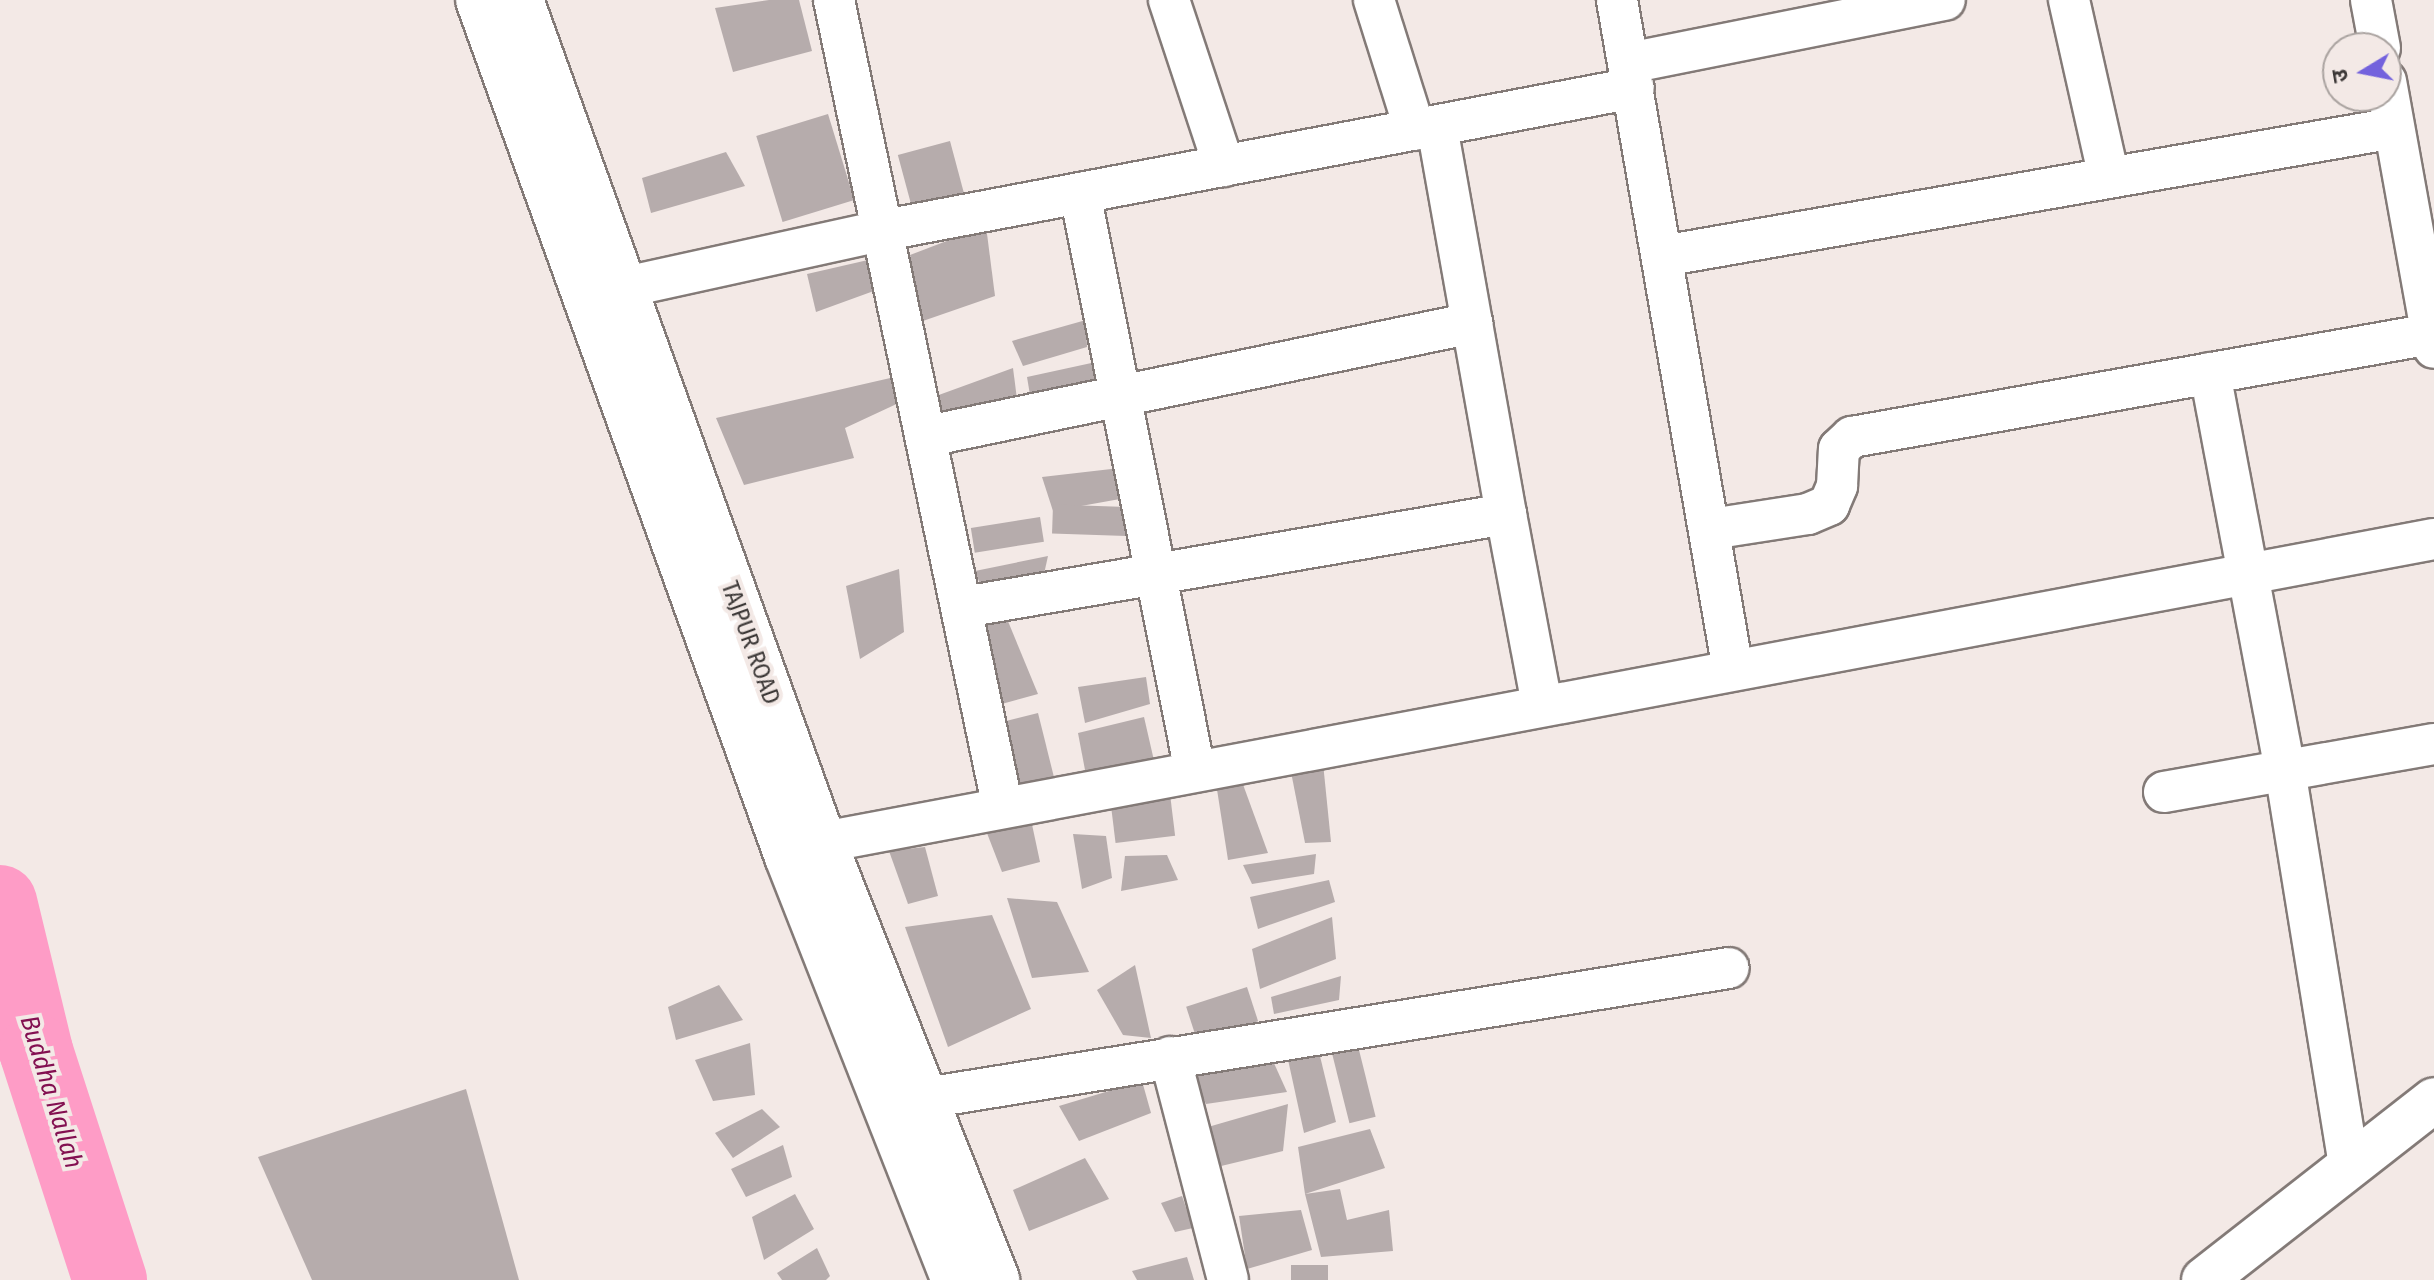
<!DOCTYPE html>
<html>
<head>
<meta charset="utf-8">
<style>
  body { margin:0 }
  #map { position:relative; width:2434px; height:1280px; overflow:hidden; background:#f3e9e6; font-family:"Fira Sans Condensed","Noto Sans Devanagari",sans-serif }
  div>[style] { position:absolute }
  .river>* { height:74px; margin:-37px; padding:0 37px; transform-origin:37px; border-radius:37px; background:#fe9cc6 }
  .building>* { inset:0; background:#b6acac; transform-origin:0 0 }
  .roads { filter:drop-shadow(2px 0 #837a77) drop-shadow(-2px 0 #837a77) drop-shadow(0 2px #837a77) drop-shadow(0 -2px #837a77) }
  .street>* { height:40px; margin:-20px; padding:0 20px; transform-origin:20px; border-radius:20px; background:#fff }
  .secondary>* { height:44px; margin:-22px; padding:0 22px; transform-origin:22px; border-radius:22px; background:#fff }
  span { translate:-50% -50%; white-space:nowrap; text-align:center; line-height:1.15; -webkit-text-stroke:8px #f3e9e6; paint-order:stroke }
  .street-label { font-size:24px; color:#3d3938 }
  .water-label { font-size:26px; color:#831051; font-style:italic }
  .north { position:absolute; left:2322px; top:32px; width:80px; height:80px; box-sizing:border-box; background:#f3e9e6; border:2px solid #aaa3a0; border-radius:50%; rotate:260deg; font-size:22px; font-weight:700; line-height:32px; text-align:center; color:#3d3938 }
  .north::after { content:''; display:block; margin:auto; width:28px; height:36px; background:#7362dd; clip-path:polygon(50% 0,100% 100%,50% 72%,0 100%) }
</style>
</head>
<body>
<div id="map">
  <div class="river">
    <div style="left:0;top:902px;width:153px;rotate:76.4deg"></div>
    <div style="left:36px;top:1051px;width:241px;rotate:72.1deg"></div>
  </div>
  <div class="building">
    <div style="clip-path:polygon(769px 0,799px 0,812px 51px,733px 72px,715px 8px)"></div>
    <div style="left:828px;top:114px;width:90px;height:75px;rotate:73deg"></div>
    <div style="left:950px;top:141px;width:55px;height:54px;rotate:75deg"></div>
    <div style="clip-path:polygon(726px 152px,745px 186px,651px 213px,642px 178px)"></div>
    <div style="clip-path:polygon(986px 226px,995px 296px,920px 322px,910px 255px)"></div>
    <div style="clip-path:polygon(868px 260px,882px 288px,816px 312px,807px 274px)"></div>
    <div style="clip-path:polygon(1086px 320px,1087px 347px,1023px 366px,1012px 341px)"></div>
    <div style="clip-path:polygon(1096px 362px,1098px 390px,1031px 401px,1027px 377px)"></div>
    <div style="clip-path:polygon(1013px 368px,1018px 407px,945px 418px,936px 396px)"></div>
    <div style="clip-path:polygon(899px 376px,903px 401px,845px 428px,854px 458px,744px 485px,716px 418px)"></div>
    <div style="clip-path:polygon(1120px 468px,1120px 499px,1053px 511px,1042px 477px)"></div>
    <div style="left:1127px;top:507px;width:29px;height:74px;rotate:92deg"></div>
    <div style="left:1040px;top:517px;width:25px;height:70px;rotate:81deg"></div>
    <div style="clip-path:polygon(1048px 556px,1044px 574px,980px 584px,975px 571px)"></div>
    <div style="clip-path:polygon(899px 569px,904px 632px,860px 659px,846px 586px)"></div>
    <div style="clip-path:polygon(1005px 614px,1038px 694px,998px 705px,982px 621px)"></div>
    <div style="clip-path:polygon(1146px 677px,1150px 704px,1085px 723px,1078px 687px)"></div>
    <div style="left:1038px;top:713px;width:71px;height:35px;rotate:76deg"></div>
    <div style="clip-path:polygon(1144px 717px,1155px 765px,1085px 770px,1078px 733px)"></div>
    <div style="clip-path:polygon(1323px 763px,1331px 842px,1305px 843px,1290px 767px)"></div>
    <div style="clip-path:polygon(1241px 779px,1268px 853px,1228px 860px,1216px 783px)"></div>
    <div style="left:1170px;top:794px;width:42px;height:60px;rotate:83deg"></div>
    <div style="clip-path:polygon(1030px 815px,1040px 862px,1002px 872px,985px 828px)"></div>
    <div style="clip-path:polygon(1073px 834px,1106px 836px,1112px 878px,1082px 889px)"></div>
    <div style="clip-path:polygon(925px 847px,938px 896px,908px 904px,889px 851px)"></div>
    <div style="clip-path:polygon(1316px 854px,1314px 874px,1252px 884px,1243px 865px)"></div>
    <div style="clip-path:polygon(1167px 855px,1178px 880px,1121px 891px,1125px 856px)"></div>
    <div style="clip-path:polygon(1329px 880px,1335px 902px,1258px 929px,1250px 897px)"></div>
    <div style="clip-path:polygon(1007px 898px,1057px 902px,1089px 972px,1032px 978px)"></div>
    <div style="clip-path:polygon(992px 915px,1031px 1009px,948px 1047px,905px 927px)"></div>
    <div style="clip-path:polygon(1332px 917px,1336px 959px,1260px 989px,1252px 949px)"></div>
    <div style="clip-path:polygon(1135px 965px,1151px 1038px,1123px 1035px,1097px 990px)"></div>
    <div style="clip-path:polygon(1341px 976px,1339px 1000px,1274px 1014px,1271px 997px)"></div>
    <div style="clip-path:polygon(719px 985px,743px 1020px,676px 1040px,668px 1007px)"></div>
    <div style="left:1247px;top:987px;width:36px;height:64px;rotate:72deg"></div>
    <div style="left:1357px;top:1042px;width:77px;height:27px;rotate:76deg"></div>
    <div style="clip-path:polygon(750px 1043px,755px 1095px,713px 1101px,695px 1060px)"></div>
    <div style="clip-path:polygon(1319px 1052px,1336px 1122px,1304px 1133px,1287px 1055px)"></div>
    <div style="clip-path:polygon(1273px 1061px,1287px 1092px,1206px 1104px,1193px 1077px)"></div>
    <div style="clip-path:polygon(1142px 1081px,1151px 1113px,1079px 1141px,1059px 1106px)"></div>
    <div style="clip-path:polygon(466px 1089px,519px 1280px,312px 1280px,258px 1157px)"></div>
    <div style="clip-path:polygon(1288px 1104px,1283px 1151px,1217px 1167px,1208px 1127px)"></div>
    <div style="clip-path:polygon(762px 1109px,780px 1127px,733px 1158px,715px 1133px)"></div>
    <div style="clip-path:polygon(1370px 1129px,1385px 1168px,1305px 1194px,1340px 1189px,1347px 1220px,1389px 1210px,1393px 1251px,1321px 1257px,1305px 1194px,1298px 1147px)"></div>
    <div style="clip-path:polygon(783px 1145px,792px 1177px,746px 1197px,731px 1169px)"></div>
    <div style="clip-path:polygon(1085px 1158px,1109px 1199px,1029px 1231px,1013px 1190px)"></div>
    <div style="clip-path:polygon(795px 1194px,814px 1229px,764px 1260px,752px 1217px)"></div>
    <div style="clip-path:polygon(1182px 1196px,1193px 1228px,1175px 1232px,1161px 1203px)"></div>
    <div style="clip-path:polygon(1301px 1210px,1312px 1250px,1247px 1269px,1239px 1216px)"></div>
    <div style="clip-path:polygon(817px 1248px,830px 1276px,826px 1280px,782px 1280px,777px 1273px)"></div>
    <div style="clip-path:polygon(1187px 1257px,1194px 1280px,1137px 1280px,1132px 1271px)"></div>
    <div style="left:1291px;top:1265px;width:37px;height:15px"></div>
  </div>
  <div class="roads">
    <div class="street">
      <div style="left:834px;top:0;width:825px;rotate:78.19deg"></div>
      <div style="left:1169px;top:0;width:175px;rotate:71.7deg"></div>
      <div style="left:1374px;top:0;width:136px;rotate:72.5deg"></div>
      <div style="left:1617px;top:0;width:680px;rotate:80.18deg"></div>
      <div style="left:2069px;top:0;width:182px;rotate:77.3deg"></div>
      <div style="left:2371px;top:0;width:49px;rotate:79.4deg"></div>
      <div style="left:1629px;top:63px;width:322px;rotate:-11.3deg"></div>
      <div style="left:2386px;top:81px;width:271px;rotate:79.8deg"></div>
      <div style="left:1080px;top:193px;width:589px;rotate:78.75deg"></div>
      <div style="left:1663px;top:256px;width:742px;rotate:-9.93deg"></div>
      <div style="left:621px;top:288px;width:270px;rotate:-12.4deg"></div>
      <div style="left:885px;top:230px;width:762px;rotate:-10.74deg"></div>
      <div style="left:2210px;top:373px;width:404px;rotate:79.3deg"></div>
      <div style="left:2285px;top:770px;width:402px;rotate:80.8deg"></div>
      <div style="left:928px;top:436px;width:556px;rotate:-11.73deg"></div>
      <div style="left:1506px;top:514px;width:193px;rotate:79.3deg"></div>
      <div style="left:1711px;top:529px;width:98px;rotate:-8.8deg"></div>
      <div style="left:1808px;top:514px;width:23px;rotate:-23deg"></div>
      <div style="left:1829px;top:505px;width:21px;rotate:-67deg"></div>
      <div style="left:1837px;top:486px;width:37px;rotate:-87deg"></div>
      <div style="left:1839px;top:449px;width:18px;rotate:-43deg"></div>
      <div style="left:1852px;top:437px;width:588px;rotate:-10.09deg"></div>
      <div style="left:964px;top:607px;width:550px;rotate:-9.74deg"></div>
      <div style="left:1506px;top:514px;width:394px;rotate:-100.1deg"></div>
      <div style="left:2164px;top:792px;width:274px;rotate:-10.1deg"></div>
      <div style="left:824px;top:842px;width:1638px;rotate:-10.66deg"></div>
      <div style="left:1170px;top:1057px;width:230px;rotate:75.4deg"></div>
      <div style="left:926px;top:1098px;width:813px;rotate:-9.2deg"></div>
    </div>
    <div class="secondary">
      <div style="left:478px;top:0;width:911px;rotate:70.17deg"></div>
      <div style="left:787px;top:857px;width:455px;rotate:68.5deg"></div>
      <div style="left:521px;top:0;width:895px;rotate:70.21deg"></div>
      <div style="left:824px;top:842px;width:471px;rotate:68.4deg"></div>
      <div style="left:2204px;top:1280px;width:292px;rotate:-38deg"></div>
    </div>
  </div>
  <div class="street-label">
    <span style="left:750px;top:643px;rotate:70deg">TAJPUR ROAD</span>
  </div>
  <div class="water-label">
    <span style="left:51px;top:1092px;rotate:73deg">Buddha Nallah</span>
  </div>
  <div class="north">उ</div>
</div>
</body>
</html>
